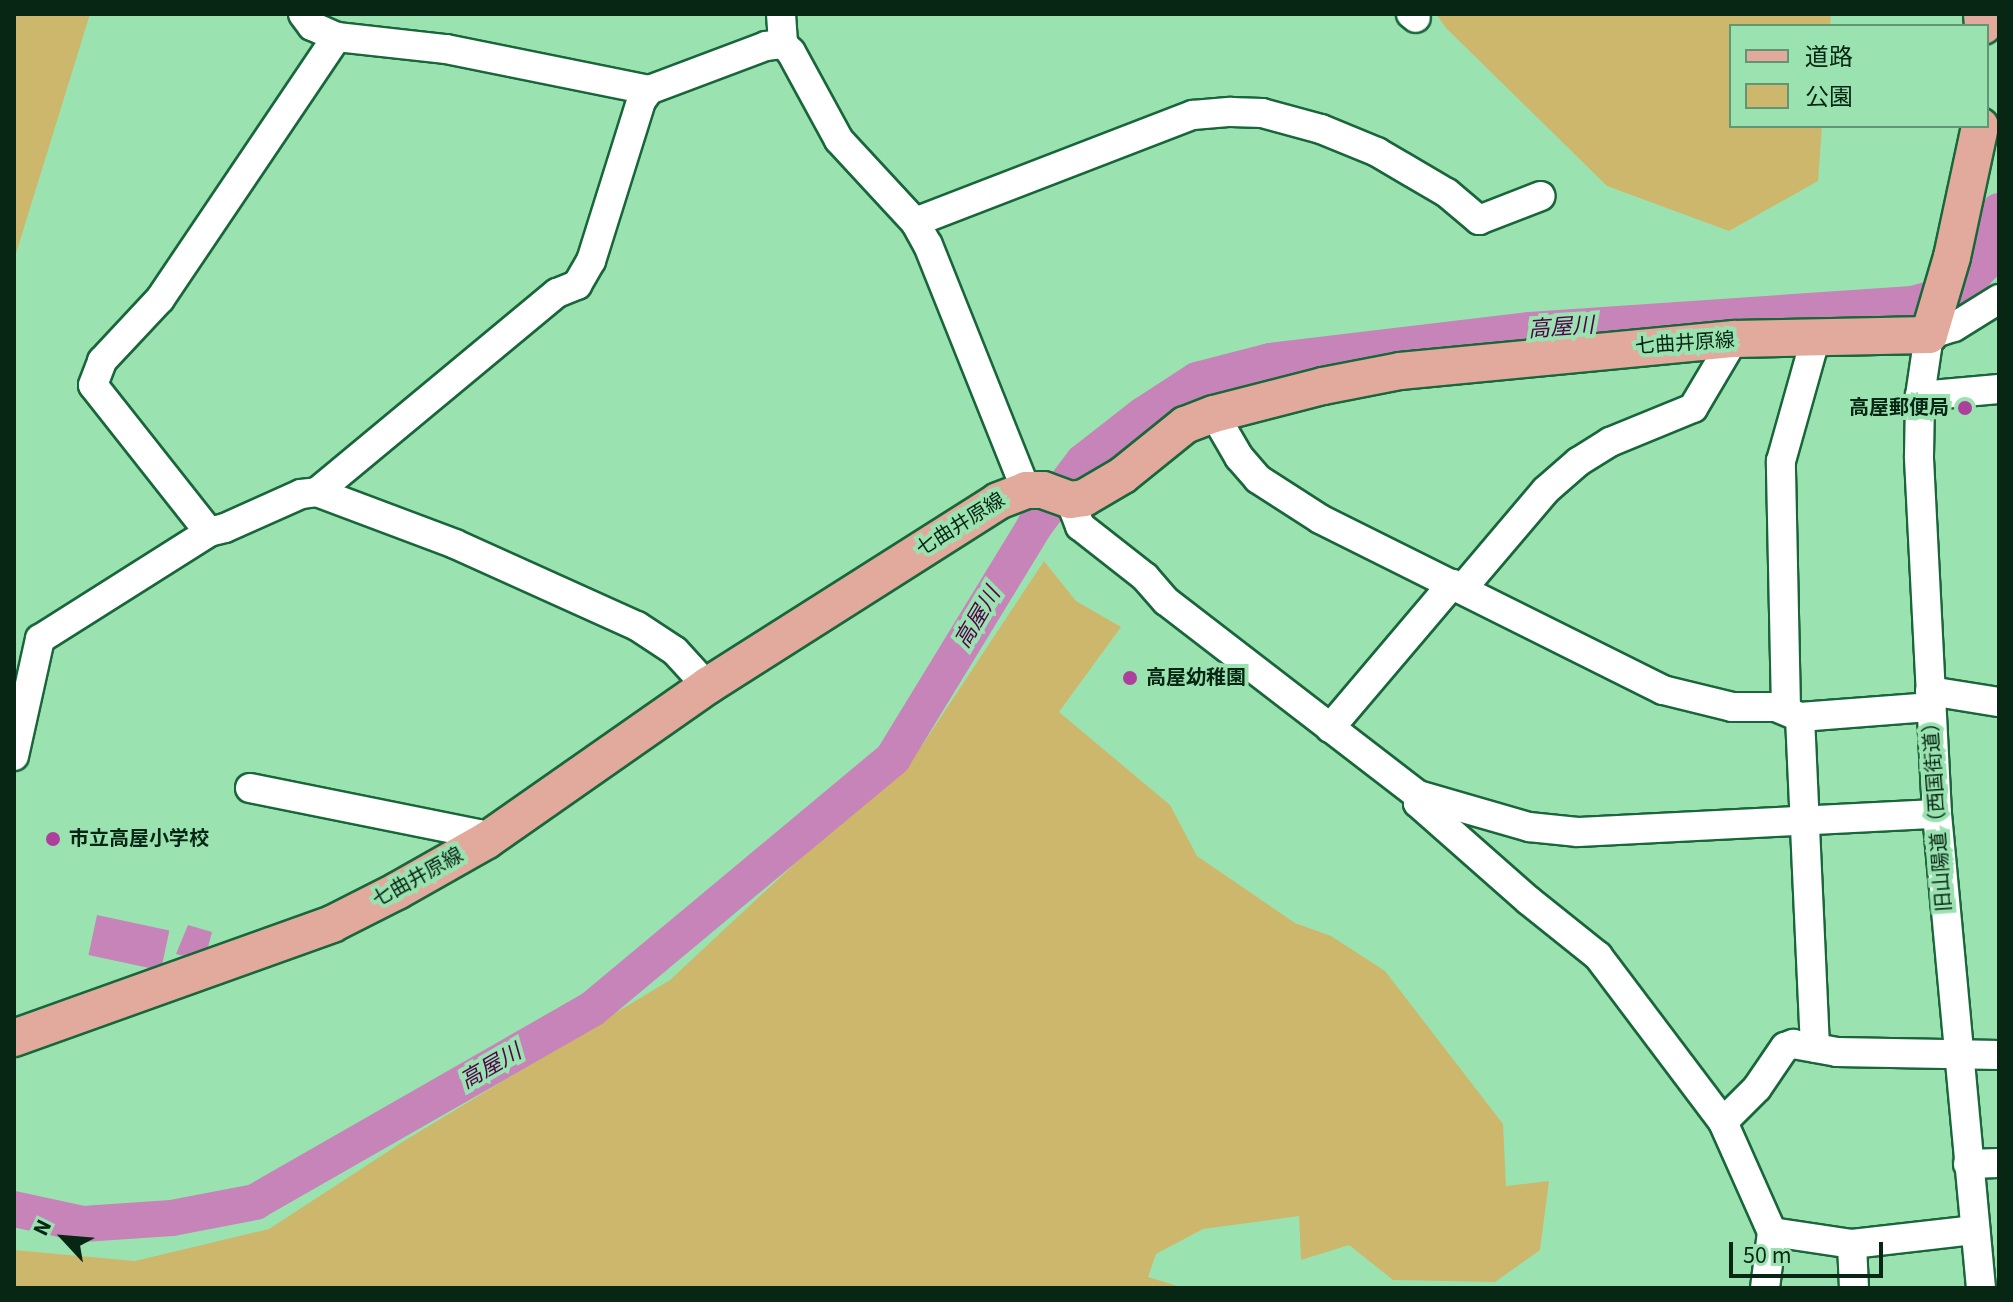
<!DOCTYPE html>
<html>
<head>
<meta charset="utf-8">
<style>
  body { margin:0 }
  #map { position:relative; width:2013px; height:1302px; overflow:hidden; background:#9ae3b1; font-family:"Source Sans 3","Noto Sans JP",sans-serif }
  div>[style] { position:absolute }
  .green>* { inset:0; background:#cdb76d }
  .water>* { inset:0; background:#c684b9; transform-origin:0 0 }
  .river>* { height:36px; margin:-18px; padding:0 18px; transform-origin:18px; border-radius:18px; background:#c684b9 }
  .roads { filter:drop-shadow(2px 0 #1a663b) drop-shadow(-2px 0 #1a663b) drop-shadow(0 2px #1a663b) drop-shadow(0 -2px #1a663b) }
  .minor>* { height:28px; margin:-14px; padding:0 14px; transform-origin:14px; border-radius:14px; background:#fff }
  .major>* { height:36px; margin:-18px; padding:0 18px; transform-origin:18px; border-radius:18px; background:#e2aa9d }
  .dots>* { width:22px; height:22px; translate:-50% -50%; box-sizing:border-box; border:4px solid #9ae3b1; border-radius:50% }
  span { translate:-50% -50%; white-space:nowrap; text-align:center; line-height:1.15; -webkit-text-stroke:8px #9ae3b1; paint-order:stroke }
  .street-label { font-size:20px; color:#082614 }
  .poi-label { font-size:20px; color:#082614; font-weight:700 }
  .right { translate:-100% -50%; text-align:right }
  .left { translate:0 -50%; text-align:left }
  .water-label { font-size:22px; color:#53004a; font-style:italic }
  .frame { position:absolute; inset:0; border:16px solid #082614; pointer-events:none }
  .legend { position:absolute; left:1729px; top:24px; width:260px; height:104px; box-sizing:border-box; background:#9ae3b1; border:2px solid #609772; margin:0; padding:10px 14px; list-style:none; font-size:24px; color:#082614 }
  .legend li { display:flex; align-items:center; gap:16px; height:40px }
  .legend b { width:40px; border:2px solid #609772 }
  .north { position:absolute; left:24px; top:1198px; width:80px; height:80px; -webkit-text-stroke:6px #9ae3b1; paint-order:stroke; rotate:296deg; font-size:22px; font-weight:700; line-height:32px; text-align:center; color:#082614 }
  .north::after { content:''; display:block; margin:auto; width:28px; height:36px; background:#082614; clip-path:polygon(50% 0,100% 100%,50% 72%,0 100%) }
  .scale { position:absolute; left:1729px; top:1242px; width:154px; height:36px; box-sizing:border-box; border:4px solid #082614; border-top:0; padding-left:10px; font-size:24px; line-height:28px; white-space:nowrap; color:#082614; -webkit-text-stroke:6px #9ae3b1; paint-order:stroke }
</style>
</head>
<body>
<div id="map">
  <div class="green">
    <div style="clip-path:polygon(14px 14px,90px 14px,14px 260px)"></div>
    <div style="clip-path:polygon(1436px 14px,1831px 14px,1830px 26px,1731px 26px,1731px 126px,1822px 126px,1818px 181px,1729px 231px,1607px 186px,1446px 28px)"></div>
    <div style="clip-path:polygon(1044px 561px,1076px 601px,1121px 627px,1059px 712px,1170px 805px,1197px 856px,1295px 923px,1331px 936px,1385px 971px,1503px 1124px,1506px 1186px,1549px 1181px,1540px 1250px,1495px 1282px,1393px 1280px,1349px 1245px,1301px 1260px,1299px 1216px,1203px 1229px,1156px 1254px,1148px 1277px,1184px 1288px,14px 1288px,14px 1250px,135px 1261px,269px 1229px,404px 1141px,670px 980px,923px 744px)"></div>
  </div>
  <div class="water">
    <div style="left:97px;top:915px;width:74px;height:41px;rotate:12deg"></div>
    <div style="clip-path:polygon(188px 925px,212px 932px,206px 955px,196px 959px,176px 954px)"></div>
  </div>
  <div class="river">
    <div style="left:14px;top:1209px;width:71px;rotate:12.3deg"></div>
    <div style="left:83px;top:1224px;width:89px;rotate:-3.9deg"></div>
    <div style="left:172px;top:1218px;width:85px;rotate:-10.9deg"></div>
    <div style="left:255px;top:1202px;width:388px;rotate:-29.8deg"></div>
    <div style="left:592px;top:1009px;width:392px;rotate:-39.8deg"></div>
    <div style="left:893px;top:758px;width:273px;rotate:-58.6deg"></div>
    <div style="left:1035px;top:525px;width:79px;rotate:-52.7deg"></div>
    <div style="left:1083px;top:462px;width:76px;rotate:-38.1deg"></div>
    <div style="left:1143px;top:415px;width:64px;rotate:-32.9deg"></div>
    <div style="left:1197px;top:380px;width:75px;rotate:-14.6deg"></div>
    <div style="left:1270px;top:361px;width:262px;rotate:-6.8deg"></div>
    <div style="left:1530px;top:330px;width:383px;rotate:-3.9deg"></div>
    <div style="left:1912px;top:304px;width:50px;rotate:-15.2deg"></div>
    <div style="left:1960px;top:291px;width:35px;rotate:-49deg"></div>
    <div style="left:1983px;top:265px;width:39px;rotate:-69deg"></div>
    <div style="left:1997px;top:229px;width:18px;rotate:-84deg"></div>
  </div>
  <div class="roads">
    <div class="minor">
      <div style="left:303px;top:14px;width:15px;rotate:53deg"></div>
      <div style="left:312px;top:26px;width:27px;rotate:24deg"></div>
      <div style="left:337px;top:37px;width:110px;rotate:6.3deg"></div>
      <div style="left:446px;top:49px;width:207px;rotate:11.4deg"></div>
      <div style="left:649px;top:90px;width:125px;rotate:-20.6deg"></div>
      <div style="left:766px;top:46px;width:17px;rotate:-7deg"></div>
      <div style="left:781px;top:14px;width:30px;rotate:86deg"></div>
      <div style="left:783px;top:44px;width:11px;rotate:45deg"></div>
      <div style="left:791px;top:52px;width:100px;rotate:61.4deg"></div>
      <div style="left:839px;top:140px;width:112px;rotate:47.2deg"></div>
      <div style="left:915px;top:222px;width:26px;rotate:61deg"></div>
      <div style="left:928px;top:245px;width:264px;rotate:68.2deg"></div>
      <div style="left:1411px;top:14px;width:6px;rotate:39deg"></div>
      <div style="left:915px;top:222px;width:298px;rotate:-21.1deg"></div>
      <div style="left:1193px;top:115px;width:38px;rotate:-5deg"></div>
      <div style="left:1231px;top:112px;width:31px;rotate:2deg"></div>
      <div style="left:1262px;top:113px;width:61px;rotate:15.2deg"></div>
      <div style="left:1321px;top:129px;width:61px;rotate:22.3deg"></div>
      <div style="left:1377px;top:152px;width:81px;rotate:30.4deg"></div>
      <div style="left:1447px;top:193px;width:42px;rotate:40.2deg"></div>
      <div style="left:1479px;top:220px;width:66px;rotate:-21.2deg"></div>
      <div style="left:1920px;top:396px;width:79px;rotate:-5.1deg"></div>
      <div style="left:1214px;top:414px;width:50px;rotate:59.8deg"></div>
      <div style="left:1239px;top:457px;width:29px;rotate:49deg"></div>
      <div style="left:1258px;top:479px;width:74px;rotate:32.8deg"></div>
      <div style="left:1320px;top:519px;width:383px;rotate:26.5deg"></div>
      <div style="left:1663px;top:690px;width:71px;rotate:13.8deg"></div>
      <div style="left:1732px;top:707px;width:44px"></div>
      <div style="left:1776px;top:707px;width:26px;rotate:23deg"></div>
      <div style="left:1800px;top:717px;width:129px;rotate:-4.4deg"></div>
      <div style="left:317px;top:492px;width:147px;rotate:20.6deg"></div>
      <div style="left:455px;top:544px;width:200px;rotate:24.3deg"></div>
      <div style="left:637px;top:626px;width:45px;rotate:33.3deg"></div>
      <div style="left:675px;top:651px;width:47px;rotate:47.6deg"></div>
      <div style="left:1070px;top:500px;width:28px;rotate:69deg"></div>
      <div style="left:1080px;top:526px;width:83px;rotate:38.1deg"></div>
      <div style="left:1145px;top:577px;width:32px;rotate:49deg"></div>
      <div style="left:1166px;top:601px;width:318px;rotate:37.6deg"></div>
      <div style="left:1418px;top:795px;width:8px;rotate:90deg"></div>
      <div style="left:1418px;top:803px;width:147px;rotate:41.4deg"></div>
      <div style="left:1528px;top:900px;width:90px;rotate:38.7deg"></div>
      <div style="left:1598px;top:956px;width:208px;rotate:53deg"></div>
      <div style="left:1723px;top:1122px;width:120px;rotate:66deg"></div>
      <div style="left:1772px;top:1232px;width:56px;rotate:97.1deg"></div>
      <div style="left:209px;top:532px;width:187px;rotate:-128.3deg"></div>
      <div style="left:93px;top:385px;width:26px;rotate:-69deg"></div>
      <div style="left:102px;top:361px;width:85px;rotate:-46.9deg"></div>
      <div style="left:160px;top:299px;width:316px;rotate:-56deg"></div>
      <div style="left:1462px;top:589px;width:130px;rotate:-49.7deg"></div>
      <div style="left:1546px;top:490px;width:43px;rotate:-41.2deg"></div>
      <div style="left:1578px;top:462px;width:38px;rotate:-32deg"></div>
      <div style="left:1610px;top:442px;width:90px;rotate:-22.3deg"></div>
      <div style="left:1693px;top:408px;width:80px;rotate:-59.3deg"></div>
      <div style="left:1930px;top:691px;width:70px;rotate:9.1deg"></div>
      <div style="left:1786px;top:709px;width:248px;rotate:-91.2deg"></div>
      <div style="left:1781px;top:461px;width:126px;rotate:-74.3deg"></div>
      <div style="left:1800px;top:717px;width:331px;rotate:87.4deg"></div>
      <div style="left:1330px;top:728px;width:189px;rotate:-49.7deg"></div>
      <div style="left:14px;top:756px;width:120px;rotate:-77.5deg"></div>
      <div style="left:40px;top:639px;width:200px;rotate:-32.3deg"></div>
      <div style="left:209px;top:532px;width:16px;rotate:-14deg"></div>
      <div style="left:225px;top:528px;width:83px;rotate:-24.1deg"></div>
      <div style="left:301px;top:494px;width:16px;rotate:-7deg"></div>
      <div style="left:317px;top:492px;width:312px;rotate:-39.7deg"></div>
      <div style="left:557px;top:293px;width:22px;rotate:-22deg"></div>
      <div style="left:577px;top:285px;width:28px;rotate:-60deg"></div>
      <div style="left:591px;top:261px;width:168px;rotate:-72.6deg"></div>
      <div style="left:641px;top:101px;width:14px;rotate:-54deg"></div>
      <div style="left:250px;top:788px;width:233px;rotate:11.4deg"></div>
      <div style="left:478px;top:834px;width:11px;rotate:34deg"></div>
      <div style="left:1418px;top:795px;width:116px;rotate:16.1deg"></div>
      <div style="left:1529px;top:827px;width:49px;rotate:5.8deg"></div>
      <div style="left:1578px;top:832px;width:359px;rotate:-2.9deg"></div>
      <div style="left:1723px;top:1122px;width:48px;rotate:-45deg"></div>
      <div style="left:1757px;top:1088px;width:50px;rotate:-55.7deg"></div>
      <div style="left:1785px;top:1047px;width:9px;rotate:-21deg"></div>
      <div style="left:1793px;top:1044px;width:45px;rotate:10.3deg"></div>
      <div style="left:1837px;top:1052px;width:162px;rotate:1.1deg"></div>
      <div style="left:1968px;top:1164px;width:31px;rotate:-2deg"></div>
      <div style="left:1772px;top:1232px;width:81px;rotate:8.5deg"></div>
      <div style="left:1852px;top:1244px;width:124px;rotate:-6.5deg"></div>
      <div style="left:1852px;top:1244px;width:44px;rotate:87.4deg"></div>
      <div style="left:1981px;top:1288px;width:476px;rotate:-95.3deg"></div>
      <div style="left:1937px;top:814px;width:358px;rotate:-92.9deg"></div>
      <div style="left:1919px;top:456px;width:60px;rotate:-89deg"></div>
      <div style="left:1920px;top:396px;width:62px;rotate:-81.6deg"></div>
      <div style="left:1929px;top:335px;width:26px;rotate:-18deg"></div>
      <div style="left:1954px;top:327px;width:53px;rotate:-31.9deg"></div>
    </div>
    <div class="major">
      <div style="left:1982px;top:14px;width:12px;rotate:85deg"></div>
      <div style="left:14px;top:1038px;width:338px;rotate:-19.7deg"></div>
      <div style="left:332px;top:924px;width:73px;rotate:-26.9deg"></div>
      <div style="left:397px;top:891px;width:103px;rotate:-29.5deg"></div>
      <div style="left:487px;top:840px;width:269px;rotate:-35deg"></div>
      <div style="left:707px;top:686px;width:345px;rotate:-32.4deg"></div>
      <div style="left:998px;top:501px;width:30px;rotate:-21deg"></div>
      <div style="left:1026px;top:490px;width:17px"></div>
      <div style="left:1043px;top:490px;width:29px;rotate:20deg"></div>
      <div style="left:1070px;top:500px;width:14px;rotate:-8deg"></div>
      <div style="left:1084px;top:498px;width:45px;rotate:-30.5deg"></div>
      <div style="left:1123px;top:475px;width:80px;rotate:-38.9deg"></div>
      <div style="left:1185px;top:425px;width:31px;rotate:-21deg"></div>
      <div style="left:1214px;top:414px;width:113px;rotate:-14.4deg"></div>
      <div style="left:1323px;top:386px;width:78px;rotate:-11deg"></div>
      <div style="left:1400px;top:371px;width:336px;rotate:-5.5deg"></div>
      <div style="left:1734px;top:339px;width:195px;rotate:-1.2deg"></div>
      <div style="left:1929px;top:335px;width:81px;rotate:-73.6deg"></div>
      <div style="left:1952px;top:257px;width:134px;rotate:-77.9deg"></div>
    </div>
  </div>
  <div class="dots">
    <div style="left:1965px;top:408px;background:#ad3f9d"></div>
    <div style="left:1130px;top:678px;background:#ad3f9d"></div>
    <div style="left:53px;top:839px;background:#ad3f9d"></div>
  </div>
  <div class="street-label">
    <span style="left:1685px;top:344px;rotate:-4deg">七曲井原線</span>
    <span style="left:961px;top:525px;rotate:-32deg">七曲井原線</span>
    <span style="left:1938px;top:812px;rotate:-94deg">旧山陽道（西国街道）</span>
    <span style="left:418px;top:878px;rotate:-29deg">七曲井原線</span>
  </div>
  <div class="poi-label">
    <span class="right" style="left:1949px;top:408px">高屋郵便局</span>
    <span class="left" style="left:1146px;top:678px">高屋幼稚園</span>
    <span class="left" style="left:69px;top:839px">市立高屋小学校</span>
  </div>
  <div class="water-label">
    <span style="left:1561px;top:328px;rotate:-4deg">高屋川</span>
    <span style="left:978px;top:618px;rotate:-59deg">高屋川</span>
    <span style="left:491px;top:1067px;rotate:-30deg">高屋川</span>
  </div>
  <div class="frame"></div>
  <ul class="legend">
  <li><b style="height:10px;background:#e2aa9d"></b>道路</li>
  <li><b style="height:22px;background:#cdb76d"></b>公園</li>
  </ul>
  <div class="north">N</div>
  <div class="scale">50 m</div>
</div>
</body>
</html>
